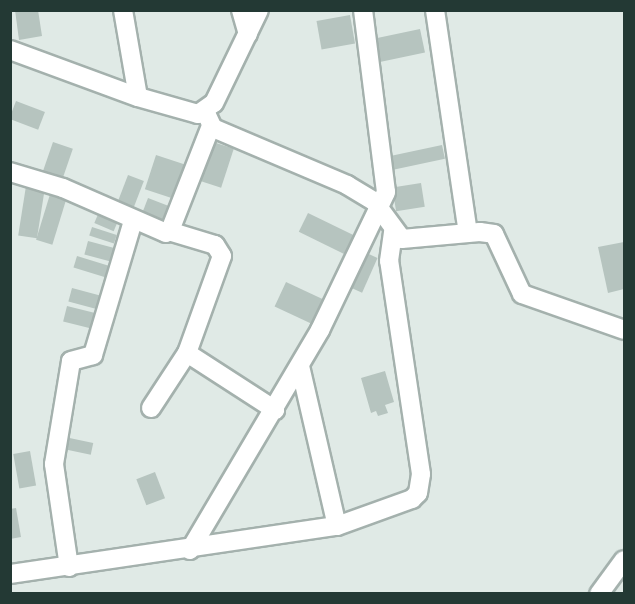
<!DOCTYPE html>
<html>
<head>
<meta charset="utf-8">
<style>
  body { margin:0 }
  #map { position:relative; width:635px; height:604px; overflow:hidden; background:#e0eae6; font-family:Figtree,sans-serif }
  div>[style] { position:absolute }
  .building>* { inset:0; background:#b6c4bf; transform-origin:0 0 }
  .roads { filter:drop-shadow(2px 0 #a4b1ad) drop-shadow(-2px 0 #a4b1ad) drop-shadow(0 2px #a4b1ad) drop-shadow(0 -2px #a4b1ad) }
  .minor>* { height:18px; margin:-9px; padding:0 9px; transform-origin:9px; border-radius:9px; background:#fff }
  span { translate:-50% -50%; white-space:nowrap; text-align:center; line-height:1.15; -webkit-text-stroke:6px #f0f7f4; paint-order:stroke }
  .frame { position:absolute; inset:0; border:12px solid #233934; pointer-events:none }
</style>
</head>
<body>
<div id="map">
  <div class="building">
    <div style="clip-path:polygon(15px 10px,38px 10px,42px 36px,19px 40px)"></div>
    <div style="left:350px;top:15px;width:29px;height:34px;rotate:80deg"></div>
    <div style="left:420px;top:29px;width:24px;height:51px;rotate:78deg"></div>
    <div style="left:16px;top:101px;width:31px;height:19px;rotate:21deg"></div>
    <div style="left:210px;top:141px;width:25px;height:41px;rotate:18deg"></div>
    <div style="left:53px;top:142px;width:21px;height:33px;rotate:19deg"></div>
    <div style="left:442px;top:145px;width:14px;height:54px;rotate:78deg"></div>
    <div style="left:156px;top:155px;width:32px;height:36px;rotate:18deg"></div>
    <div style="left:128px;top:175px;width:17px;height:34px;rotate:21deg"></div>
    <div style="left:421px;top:183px;width:24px;height:29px;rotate:81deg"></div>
    <div style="left:26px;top:186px;width:19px;height:50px;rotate:9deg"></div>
    <div style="left:51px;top:191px;width:17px;height:51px;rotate:17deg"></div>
    <div style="left:148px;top:198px;width:25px;height:23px;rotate:21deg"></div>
    <div style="left:99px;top:212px;width:21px;height:12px;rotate:23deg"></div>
    <div style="left:308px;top:213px;width:51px;height:21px;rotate:26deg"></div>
    <div style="left:92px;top:227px;width:26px;height:9px;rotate:18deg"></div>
    <div style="left:88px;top:241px;width:30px;height:14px;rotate:15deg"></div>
    <div style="clip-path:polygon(624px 242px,624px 289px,608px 293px,598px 247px)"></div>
    <div style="left:362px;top:251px;width:17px;height:38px;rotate:24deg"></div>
    <div style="left:77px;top:256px;width:34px;height:12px;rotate:17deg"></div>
    <div style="left:286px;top:282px;width:42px;height:27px;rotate:25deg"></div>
    <div style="left:72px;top:288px;width:30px;height:14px;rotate:15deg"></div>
    <div style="left:67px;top:306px;width:30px;height:16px;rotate:14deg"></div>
    <div style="clip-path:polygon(385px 371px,394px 402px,385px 405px,388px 413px,378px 416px,376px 411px,371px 413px,361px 378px)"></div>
    <div style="left:60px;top:436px;width:34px;height:12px;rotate:12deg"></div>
    <div style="left:30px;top:451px;width:35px;height:17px;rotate:80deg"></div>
    <div style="left:155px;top:472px;width:28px;height:20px;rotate:69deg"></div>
    <div style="clip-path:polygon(16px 508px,21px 537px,10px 539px,10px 509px)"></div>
  </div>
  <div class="roads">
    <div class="minor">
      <div style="left:123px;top:10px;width:88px;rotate:80.2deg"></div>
      <div style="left:241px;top:10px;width:25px;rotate:74deg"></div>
      <div style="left:435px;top:10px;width:225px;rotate:81.6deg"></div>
      <div style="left:10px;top:50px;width:136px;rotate:20.2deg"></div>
      <div style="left:138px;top:97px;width:62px;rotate:15.8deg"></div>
      <div style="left:198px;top:114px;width:19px;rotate:-35deg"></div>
      <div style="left:214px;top:103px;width:103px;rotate:-64.2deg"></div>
      <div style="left:205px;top:111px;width:19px;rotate:65deg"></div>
      <div style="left:213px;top:128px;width:146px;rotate:23deg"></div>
      <div style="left:347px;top:185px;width:31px;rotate:31deg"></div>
      <div style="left:374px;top:201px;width:47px;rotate:53.6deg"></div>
      <div style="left:402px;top:239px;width:78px;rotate:-5.1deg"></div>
      <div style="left:480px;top:232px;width:14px;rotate:8deg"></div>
      <div style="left:494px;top:234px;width:66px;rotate:65deg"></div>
      <div style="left:522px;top:294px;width:108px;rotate:19.4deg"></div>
      <div style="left:10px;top:172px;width:55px;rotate:16.8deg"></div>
      <div style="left:63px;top:188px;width:112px;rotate:23.6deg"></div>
      <div style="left:166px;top:233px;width:7px;rotate:-45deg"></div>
      <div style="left:171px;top:228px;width:110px;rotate:-68.6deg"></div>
      <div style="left:187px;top:353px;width:105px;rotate:32.9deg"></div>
      <div style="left:300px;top:366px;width:164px;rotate:77deg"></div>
      <div style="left:151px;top:408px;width:66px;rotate:-56.8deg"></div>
      <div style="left:187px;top:353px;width:103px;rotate:-70.2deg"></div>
      <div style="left:222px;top:256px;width:13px;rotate:-122deg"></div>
      <div style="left:215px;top:245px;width:48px;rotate:-163.1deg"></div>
      <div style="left:190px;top:550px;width:256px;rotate:-59.4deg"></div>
      <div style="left:320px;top:330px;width:153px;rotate:-64.4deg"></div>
      <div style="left:386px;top:192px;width:183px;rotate:-97.2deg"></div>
      <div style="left:69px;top:567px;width:104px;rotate:-98.3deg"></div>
      <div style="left:54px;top:464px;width:104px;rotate:-80.6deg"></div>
      <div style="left:71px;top:361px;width:23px;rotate:-15deg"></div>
      <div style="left:93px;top:355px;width:140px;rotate:-73.4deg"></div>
      <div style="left:10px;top:574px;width:331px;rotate:-8.4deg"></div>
      <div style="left:337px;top:526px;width:80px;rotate:-19.8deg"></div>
      <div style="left:412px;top:499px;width:8px;rotate:-45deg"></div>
      <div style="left:418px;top:493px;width:19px;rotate:-81deg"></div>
      <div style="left:421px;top:474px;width:215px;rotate:-98.5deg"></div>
      <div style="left:389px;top:261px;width:30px;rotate:-82deg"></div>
      <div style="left:599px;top:594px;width:42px;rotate:-53.7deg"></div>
    </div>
  </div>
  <div class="frame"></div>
</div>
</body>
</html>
